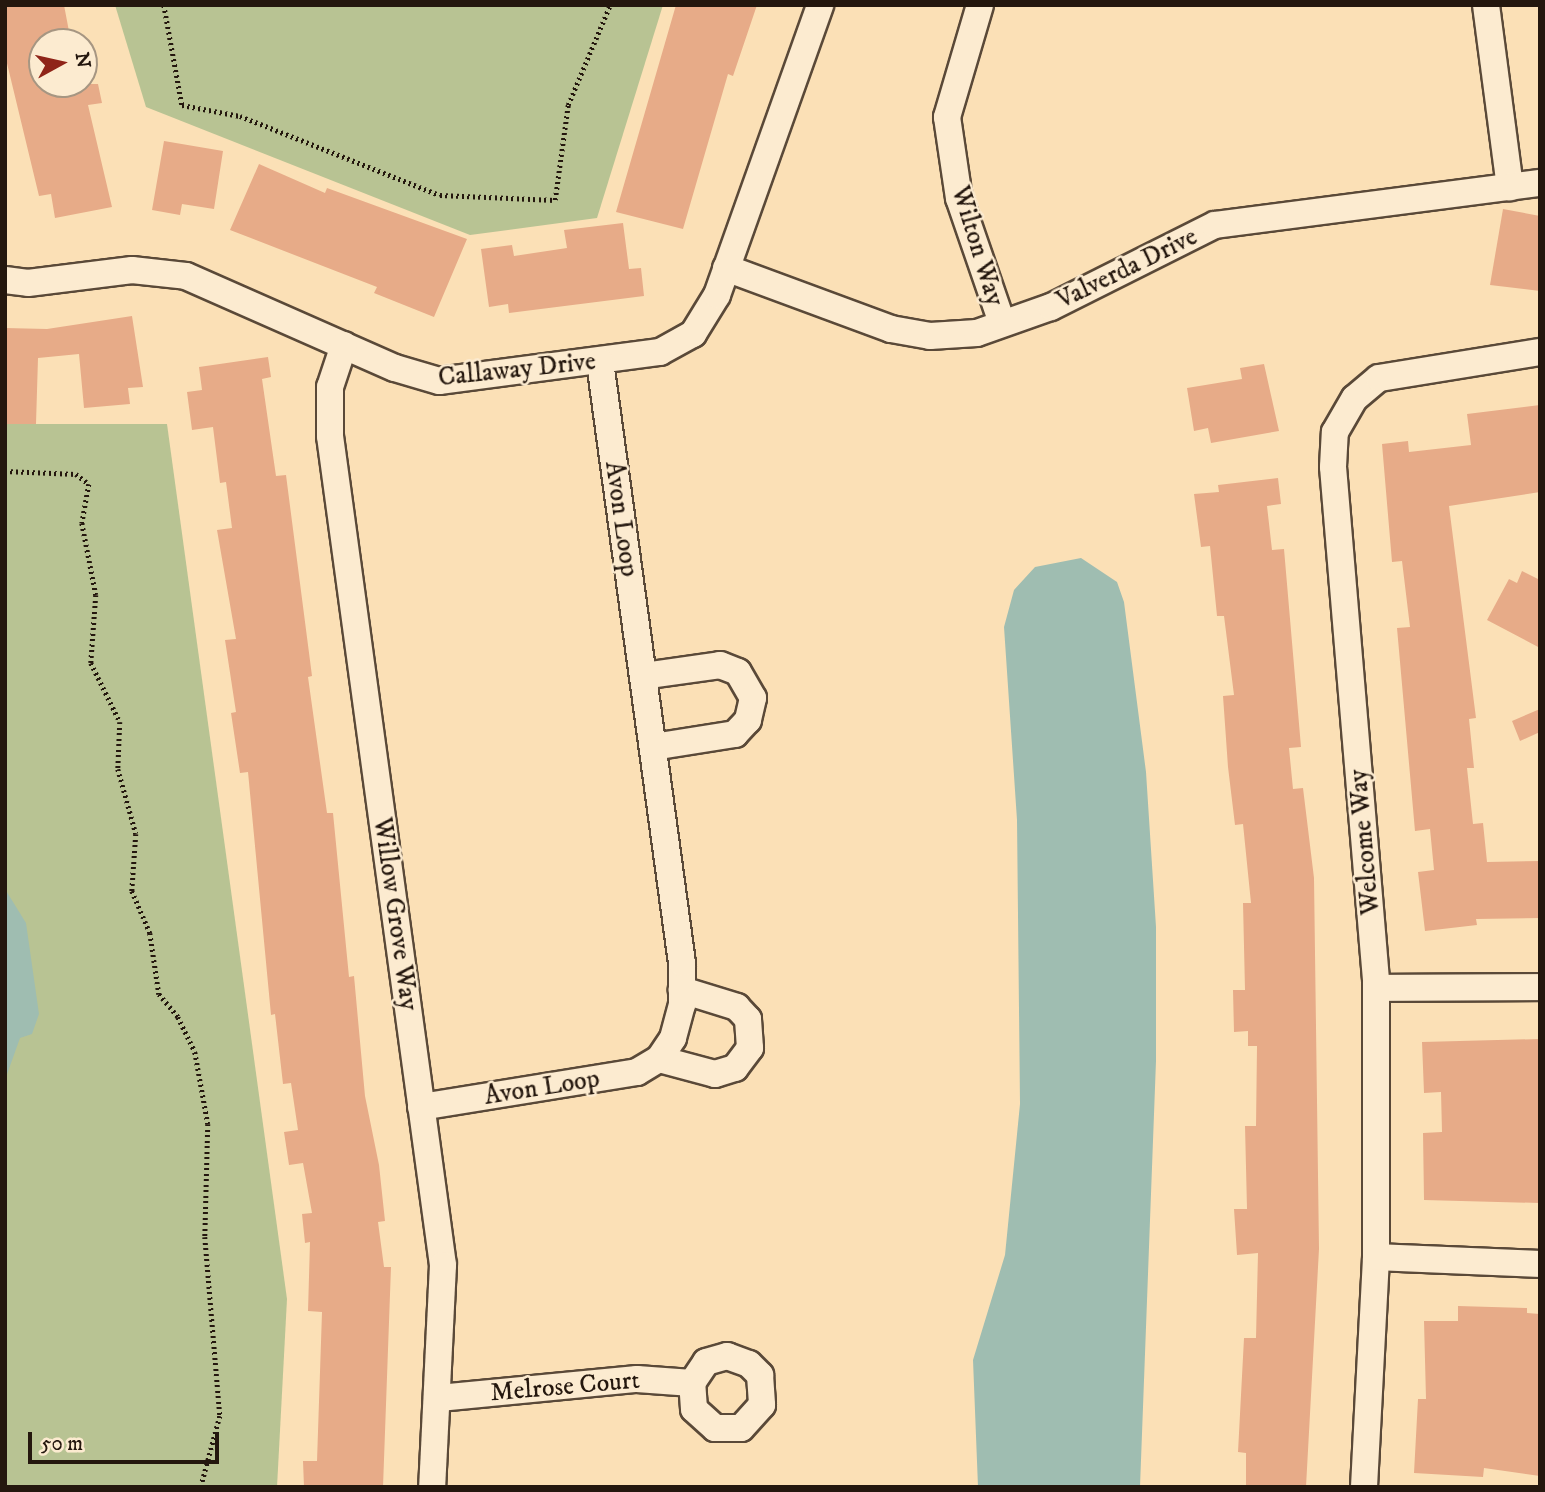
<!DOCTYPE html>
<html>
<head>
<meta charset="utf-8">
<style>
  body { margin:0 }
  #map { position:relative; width:1545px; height:1492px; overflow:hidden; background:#fbe0b6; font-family:"IM FELL DW Pica",serif }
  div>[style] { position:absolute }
  .green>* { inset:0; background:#b8c393 }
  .water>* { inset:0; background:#9fbdb1 }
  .building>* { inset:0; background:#e7ab88 }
  .path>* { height:4.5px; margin-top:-2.25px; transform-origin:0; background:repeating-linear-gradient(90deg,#24170e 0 2px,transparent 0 5.5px) }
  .roads { filter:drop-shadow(2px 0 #5a4938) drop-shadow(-2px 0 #5a4938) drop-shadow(0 2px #5a4938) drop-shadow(0 -2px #5a4938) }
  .street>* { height:26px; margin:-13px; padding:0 13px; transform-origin:13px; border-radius:13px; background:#fcebd0 }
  span { translate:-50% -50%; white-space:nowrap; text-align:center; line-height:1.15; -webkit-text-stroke:5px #fcebd0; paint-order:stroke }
  .street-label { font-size:26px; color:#24170e }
  .frame { position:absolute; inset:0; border:7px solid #24170e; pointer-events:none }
  .north { position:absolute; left:28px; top:28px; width:70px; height:70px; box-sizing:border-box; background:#fcebd0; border:2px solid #a69682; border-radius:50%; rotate:82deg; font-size:19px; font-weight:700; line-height:28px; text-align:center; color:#24170e }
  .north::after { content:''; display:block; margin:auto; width:24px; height:32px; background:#8f2418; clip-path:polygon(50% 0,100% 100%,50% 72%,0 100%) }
  .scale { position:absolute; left:28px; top:1432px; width:191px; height:32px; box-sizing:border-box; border:4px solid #24170e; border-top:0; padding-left:9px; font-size:21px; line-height:24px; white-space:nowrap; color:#24170e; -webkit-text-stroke:5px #fcebd0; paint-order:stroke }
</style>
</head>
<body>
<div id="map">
  <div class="green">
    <div style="clip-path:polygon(115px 5px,663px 5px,597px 218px,470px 235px,146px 107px)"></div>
    <div style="clip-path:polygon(5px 424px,167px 424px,287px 1299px,277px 1487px,5px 1487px)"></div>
  </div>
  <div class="water">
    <div style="clip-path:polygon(1081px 558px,1117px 582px,1124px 602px,1146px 772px,1156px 927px,1156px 1061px,1140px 1487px,978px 1487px,973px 1360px,1005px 1255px,1020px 1104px,1017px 820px,1004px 627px,1014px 590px,1035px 567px)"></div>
    <div style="clip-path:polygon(5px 889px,26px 923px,39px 1014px,32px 1034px,20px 1038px,5px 1080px)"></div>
  </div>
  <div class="building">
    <div style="clip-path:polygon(5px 5px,64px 5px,71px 42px,42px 42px,42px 84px,98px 84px,102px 103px,88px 105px,112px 207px,55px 218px,51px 194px,39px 196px,5px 55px)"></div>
    <div style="clip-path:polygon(676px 5px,757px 5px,733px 76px,728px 74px,683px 229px,616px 212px)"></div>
    <div style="clip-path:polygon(164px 141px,223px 151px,214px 209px,182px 204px,180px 215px,152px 210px)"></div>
    <div style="clip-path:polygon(259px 164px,325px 193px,327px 188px,467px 239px,434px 317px,374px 293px,377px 287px,230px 230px)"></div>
    <div style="clip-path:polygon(1503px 209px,1540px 216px,1540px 291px,1490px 285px)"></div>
    <div style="clip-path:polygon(623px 223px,629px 269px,641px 268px,644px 296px,509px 313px,508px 304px,489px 307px,481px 249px,512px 245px,514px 256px,567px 248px,564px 230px)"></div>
    <div style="clip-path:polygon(132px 316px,143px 387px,128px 388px,130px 404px,84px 408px,79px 354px,38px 358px,36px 424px,5px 424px,5px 328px,47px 329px)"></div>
    <div style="clip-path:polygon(268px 357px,271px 377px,262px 379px,276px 476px,286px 475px,312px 676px,308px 677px,327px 813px,333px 813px,349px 977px,354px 976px,365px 1096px,379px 1165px,385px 1221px,378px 1222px,384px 1267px,391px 1267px,383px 1487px,304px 1487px,303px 1461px,317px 1461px,321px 1342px,322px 1312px,308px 1311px,310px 1242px,305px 1243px,302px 1214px,312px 1213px,303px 1163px,289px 1165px,284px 1132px,298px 1130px,291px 1083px,283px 1084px,275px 1014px,271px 1015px,248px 772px,240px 773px,231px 713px,236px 712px,225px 640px,236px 639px,217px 530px,232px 528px,226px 482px,220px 483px,213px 427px,192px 430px,187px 392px,202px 390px,199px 367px)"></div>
    <div style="clip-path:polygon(1264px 364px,1279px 431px,1211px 443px,1208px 428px,1194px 431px,1187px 388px,1242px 379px,1240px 368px)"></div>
    <div style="clip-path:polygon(1540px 405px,1540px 492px,1449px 506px,1476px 718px,1469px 719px,1474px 768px,1467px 768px,1473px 824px,1483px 823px,1487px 862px,1540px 861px,1540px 918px,1476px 919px,1477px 925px,1425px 931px,1418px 872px,1434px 870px,1430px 829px,1415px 831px,1397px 628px,1410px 627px,1402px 561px,1392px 562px,1382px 444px,1408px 441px,1409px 452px,1471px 445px,1467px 414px)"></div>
    <div style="clip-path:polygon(1278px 478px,1281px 504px,1267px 506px,1272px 550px,1284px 549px,1301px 747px,1289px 748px,1293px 789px,1303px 788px,1314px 878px,1319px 1249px,1306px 1487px,1246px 1487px,1246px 1453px,1238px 1452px,1244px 1338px,1256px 1338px,1258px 1253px,1237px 1255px,1234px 1209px,1247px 1209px,1245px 1126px,1256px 1126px,1257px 1046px,1248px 1046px,1248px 1031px,1234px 1032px,1233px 990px,1245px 990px,1243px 903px,1251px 903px,1243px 824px,1235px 825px,1228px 767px,1223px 696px,1234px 695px,1224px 616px,1217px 616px,1210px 546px,1201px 547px,1194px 494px,1219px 492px,1218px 485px)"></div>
    <div style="clip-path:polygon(1522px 571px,1540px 580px,1540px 648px,1487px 620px,1509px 579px,1517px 583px)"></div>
    <div style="clip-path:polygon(1540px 709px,1540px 732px,1520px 741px,1512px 721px)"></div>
    <div style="clip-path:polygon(1540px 1039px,1540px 1203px,1424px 1200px,1423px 1133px,1442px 1132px,1441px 1092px,1424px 1093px,1422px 1042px)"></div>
    <div style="clip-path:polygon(1458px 1306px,1527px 1308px,1527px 1313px,1540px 1314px,1540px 1476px,1484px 1468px,1483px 1477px,1414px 1473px,1418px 1399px,1426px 1399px,1424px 1321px,1458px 1321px)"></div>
  </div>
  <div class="path">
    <div style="left:164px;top:5px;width:102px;rotate:79.8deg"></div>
    <div style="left:182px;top:105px;width:59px;rotate:10.7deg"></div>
    <div style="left:240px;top:116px;width:215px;rotate:21.6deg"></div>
    <div style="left:440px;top:195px;width:115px;rotate:2.5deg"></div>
    <div style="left:555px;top:200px;width:96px;rotate:-82.2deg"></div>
    <div style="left:568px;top:105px;width:108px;rotate:-67.2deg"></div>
    <div style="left:5px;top:471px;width:71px;rotate:2.4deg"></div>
    <div style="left:76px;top:474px;width:16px;rotate:38deg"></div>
    <div style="left:89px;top:484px;width:40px;rotate:100deg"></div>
    <div style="left:82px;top:523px;width:73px;rotate:79deg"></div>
    <div style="left:96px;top:595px;width:68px;rotate:94.2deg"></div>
    <div style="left:91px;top:663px;width:66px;rotate:63.8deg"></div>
    <div style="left:120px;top:722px;width:47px;rotate:92.4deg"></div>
    <div style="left:118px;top:769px;width:67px;rotate:74.5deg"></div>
    <div style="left:136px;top:834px;width:57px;rotate:94deg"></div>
    <div style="left:132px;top:891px;width:46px;rotate:66.8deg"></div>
    <div style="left:150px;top:933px;width:62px;rotate:81.6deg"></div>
    <div style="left:159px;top:994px;width:30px;rotate:50deg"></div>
    <div style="left:178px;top:1017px;width:39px;rotate:64deg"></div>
    <div style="left:195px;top:1052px;width:73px;rotate:79.8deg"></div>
    <div style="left:208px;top:1124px;width:113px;rotate:91.5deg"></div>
    <div style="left:205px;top:1237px;width:180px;rotate:85.2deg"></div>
    <div style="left:220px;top:1416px;width:73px;rotate:105deg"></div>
  </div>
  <div class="roads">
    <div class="street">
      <div style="left:980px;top:5px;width:117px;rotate:106.4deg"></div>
      <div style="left:947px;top:117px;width:82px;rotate:81.6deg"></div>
      <div style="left:959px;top:198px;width:132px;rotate:71deg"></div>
      <div style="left:1486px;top:5px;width:184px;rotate:82.5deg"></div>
      <div style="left:726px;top:268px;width:176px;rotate:20.3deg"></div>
      <div style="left:891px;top:329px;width:40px;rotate:10deg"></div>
      <div style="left:930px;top:336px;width:47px;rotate:-3.7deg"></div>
      <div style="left:977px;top:333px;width:78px;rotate:-19.4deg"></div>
      <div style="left:1051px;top:307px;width:183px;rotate:-26.6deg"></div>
      <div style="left:1215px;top:225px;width:328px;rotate:-7.4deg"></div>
      <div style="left:5px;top:280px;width:23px;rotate:7deg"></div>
      <div style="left:28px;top:283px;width:105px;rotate:-7.1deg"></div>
      <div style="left:132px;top:270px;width:54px;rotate:6.3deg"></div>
      <div style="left:186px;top:276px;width:228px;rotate:23.8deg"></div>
      <div style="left:395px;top:368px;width:46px;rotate:16.5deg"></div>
      <div style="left:439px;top:381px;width:223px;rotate:-7.5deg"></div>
      <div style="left:660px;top:352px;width:38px;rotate:-29deg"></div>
      <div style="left:693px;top:334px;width:46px;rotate:-58.4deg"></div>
      <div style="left:717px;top:295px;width:308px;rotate:-70.4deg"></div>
      <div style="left:344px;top:345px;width:44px;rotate:108.4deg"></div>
      <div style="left:330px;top:387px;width:49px;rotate:90deg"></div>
      <div style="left:330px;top:436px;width:837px;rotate:82.24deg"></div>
      <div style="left:443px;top:1265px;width:222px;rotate:92.8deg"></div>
      <div style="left:643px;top:676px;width:78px;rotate:-8.1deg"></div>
      <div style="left:720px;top:665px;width:19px;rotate:21deg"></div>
      <div style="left:738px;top:672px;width:30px;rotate:60deg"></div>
      <div style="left:753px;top:698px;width:23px;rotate:103deg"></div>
      <div style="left:748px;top:720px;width:19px;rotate:133deg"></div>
      <div style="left:735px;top:734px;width:83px;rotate:171deg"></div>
      <div style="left:1376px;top:988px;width:164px;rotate:-0.3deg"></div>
      <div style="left:659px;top:1059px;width:58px;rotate:15deg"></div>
      <div style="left:715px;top:1074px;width:21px;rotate:-17deg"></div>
      <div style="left:735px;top:1068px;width:25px;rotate:-53deg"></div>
      <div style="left:750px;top:1048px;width:29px;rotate:-94deg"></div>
      <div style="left:748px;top:1019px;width:16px;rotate:-133deg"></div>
      <div style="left:737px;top:1007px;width:58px;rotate:-162.8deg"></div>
      <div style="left:421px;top:1107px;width:219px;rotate:-9.2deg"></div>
      <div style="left:637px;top:1072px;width:26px;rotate:-31deg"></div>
      <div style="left:659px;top:1059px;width:25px;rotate:-56deg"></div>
      <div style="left:673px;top:1038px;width:34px;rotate:-75deg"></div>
      <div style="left:682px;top:1005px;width:42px;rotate:-90deg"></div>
      <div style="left:682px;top:963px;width:607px;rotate:-97.77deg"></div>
      <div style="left:1376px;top:1257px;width:164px;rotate:2.4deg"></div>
      <div style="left:439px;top:1398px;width:199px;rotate:-5.5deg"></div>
      <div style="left:637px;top:1379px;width:55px;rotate:4.2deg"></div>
      <div style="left:692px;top:1383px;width:25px;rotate:-56deg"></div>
      <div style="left:706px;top:1362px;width:22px;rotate:-16deg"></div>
      <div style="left:727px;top:1356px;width:23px;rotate:20deg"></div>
      <div style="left:749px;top:1364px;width:16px;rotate:45deg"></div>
      <div style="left:760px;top:1375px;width:30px;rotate:86deg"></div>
      <div style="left:762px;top:1405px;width:31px;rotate:132deg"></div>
      <div style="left:741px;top:1428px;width:26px;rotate:180deg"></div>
      <div style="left:715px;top:1428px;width:28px;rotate:-138deg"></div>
      <div style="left:694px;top:1409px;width:26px;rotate:-94deg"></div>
      <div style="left:1364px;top:1487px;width:230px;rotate:-87deg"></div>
      <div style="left:1376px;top:1257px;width:277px;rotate:-90deg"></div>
      <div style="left:1376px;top:980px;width:515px;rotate:-94.79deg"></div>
      <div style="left:1333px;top:467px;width:35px;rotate:-87deg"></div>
      <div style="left:1335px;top:432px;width:39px;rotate:-60deg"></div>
      <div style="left:1355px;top:398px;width:31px;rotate:-40deg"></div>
      <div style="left:1379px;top:378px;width:163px;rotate:-9.2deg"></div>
    </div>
  </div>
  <div class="street-label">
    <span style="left:977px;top:246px;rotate:73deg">Wilton Way</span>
    <span style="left:1127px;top:269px;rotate:-26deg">Valverda Drive</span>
    <span style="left:517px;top:370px;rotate:-6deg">Callaway Drive</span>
    <span style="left:621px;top:519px;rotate:82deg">Avon Loop</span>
    <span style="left:1365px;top:842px;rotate:-95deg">Welcome Way</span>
    <span style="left:395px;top:914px;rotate:82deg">Willow Grove Way</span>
    <span style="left:542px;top:1088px;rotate:-9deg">Avon Loop</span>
    <span style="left:565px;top:1387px;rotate:-5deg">Melrose Court</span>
  </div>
  <div class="frame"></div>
  <div class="north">N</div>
  <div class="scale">50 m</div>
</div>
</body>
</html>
